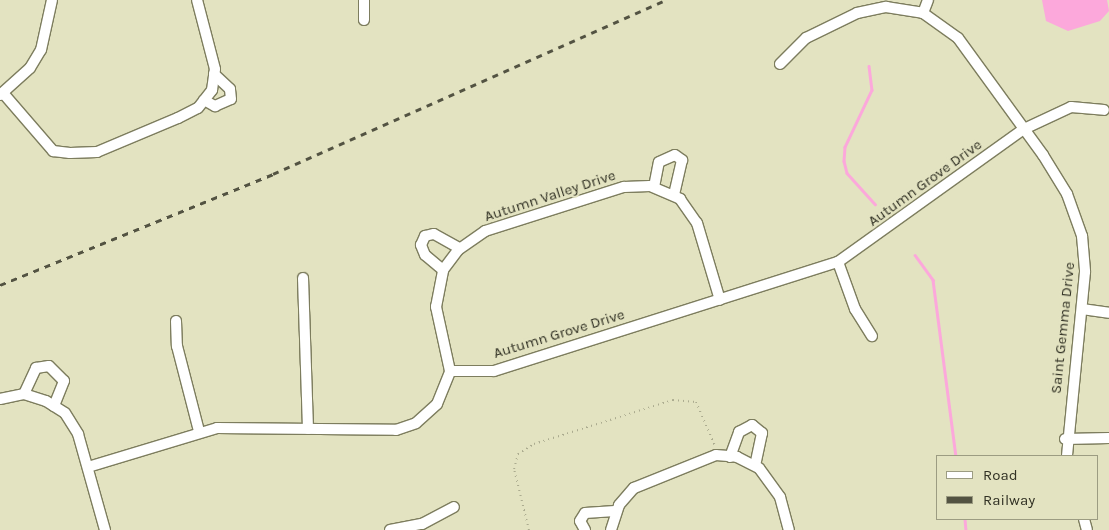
<!DOCTYPE html>
<html>
<head>
<meta charset="utf-8">
<style>
  body { margin:0 }
  #map { position:relative; width:1109px; height:530px; overflow:hidden; background:#e3e3c1; font-family:Karla,sans-serif }
  div>[style] { position:absolute }
  .water>* { inset:0; background:#fca8db }
  .stream>* { height:2.5px; margin:-1.25px; padding:0 1.25px; transform-origin:1.25px; border-radius:1.25px; background:#fca8db }
  .path>* { height:2px; margin-top:-1px; transform-origin:0; background:repeating-linear-gradient(90deg,#abab8f 0 1px,transparent 0 5px) }
  .roads { filter:drop-shadow(1px 0 #7d7d5e) drop-shadow(-1px 0 #7d7d5e) drop-shadow(0 1px #7d7d5e) drop-shadow(0 -1px #7d7d5e) }
  .minor>* { height:10px; margin:-5px; padding:0 5px; transform-origin:5px; border-radius:5px; background:#fff }
  .rail>* { height:2.5px; margin-top:-1.25px; transform-origin:0; background:repeating-linear-gradient(90deg,#535342 0 6px,transparent 0 12px) }
  span { translate:-50% -50%; white-space:nowrap; text-align:center; line-height:1.15; -webkit-text-stroke:4.5px #e3e3c1; paint-order:stroke }
  .street-label { font-size:15px; color:#313124 }
  .legend { position:absolute; left:936px; top:455px; width:162px; height:65px; box-sizing:border-box; background:#e3e3c1; border:1px solid #9c9c82; margin:0; padding:6px 9px; list-style:none; font-size:15px; color:#313124 }
  .legend li { display:flex; align-items:center; gap:10px; height:25px }
  .legend b { width:25px; border:1px solid #9c9c82 }
</style>
</head>
<body>
<div id="map">
  <div class="water">
    <div style="clip-path:polygon(1042px 0,1107px 0,1109px 11px,1100px 21px,1068px 31px,1046px 21px)"></div>
  </div>
  <div class="stream">
    <div style="left:869px;top:66px;width:24px;rotate:83deg"></div>
    <div style="left:872px;top:90px;width:63px;rotate:115.3deg"></div>
    <div style="left:845px;top:147px;width:14px;rotate:94deg"></div>
    <div style="left:844px;top:161px;width:12px;rotate:76deg"></div>
    <div style="left:847px;top:173px;width:42px;rotate:47.9deg"></div>
    <div style="left:915px;top:255px;width:31px;rotate:54deg"></div>
    <div style="left:933px;top:280px;width:177px;rotate:82.6deg"></div>
    <div style="left:965px;top:519px;width:11px;rotate:85deg"></div>
  </div>
  <div class="path">
    <div style="left:529px;top:530px;width:63px;rotate:-103.8deg"></div>
    <div style="left:514px;top:469px;width:16px;rotate:-75deg"></div>
    <div style="left:518px;top:454px;width:19px;rotate:-32deg"></div>
    <div style="left:534px;top:444px;width:146px;rotate:-17.6deg"></div>
    <div style="left:673px;top:400px;width:23px;rotate:5deg"></div>
    <div style="left:696px;top:402px;width:48px;rotate:66.6deg"></div>
  </div>
  <div class="roads">
    <div class="minor">
      <div style="left:923px;top:13px;width:14px;rotate:-69deg"></div>
      <div style="left:364px;top:20px;width:20px;rotate:-90deg"></div>
      <div style="left:780px;top:64px;width:37px;rotate:-45deg"></div>
      <div style="left:806px;top:38px;width:57px;rotate:-26.1deg"></div>
      <div style="left:857px;top:13px;width:30px;rotate:-12deg"></div>
      <div style="left:886px;top:7px;width:37px;rotate:9deg"></div>
      <div style="left:923px;top:13px;width:43px;rotate:35.5deg"></div>
      <div style="left:958px;top:38px;width:145px;rotate:54deg"></div>
      <div style="left:1043px;top:155px;width:46px;rotate:58.4deg"></div>
      <div style="left:1067px;top:194px;width:45px;rotate:70.3deg"></div>
      <div style="left:1082px;top:236px;width:36px;rotate:85deg"></div>
      <div style="left:1085px;top:272px;width:185px;rotate:95.6deg"></div>
      <div style="left:3px;top:93px;width:77px;rotate:49.2deg"></div>
      <div style="left:53px;top:151px;width:17px;rotate:7deg"></div>
      <div style="left:70px;top:153px;width:27px;rotate:-2deg"></div>
      <div style="left:97px;top:152px;width:88px;rotate:-22.8deg"></div>
      <div style="left:178px;top:118px;width:22px;rotate:-27deg"></div>
      <div style="left:198px;top:108px;width:23px;rotate:-52deg"></div>
      <div style="left:212px;top:90px;width:21px;rotate:-82deg"></div>
      <div style="left:215px;top:69px;width:71px;rotate:-104.6deg"></div>
      <div style="left:0;top:95px;width:40px;rotate:-42deg"></div>
      <div style="left:30px;top:68px;width:21px;rotate:-59deg"></div>
      <div style="left:41px;top:50px;width:51px;rotate:-77.6deg"></div>
      <div style="left:204px;top:100px;width:13px;rotate:29deg"></div>
      <div style="left:215px;top:106px;width:17px;rotate:-24deg"></div>
      <div style="left:231px;top:99px;width:10px;rotate:-96deg"></div>
      <div style="left:230px;top:89px;width:22px;rotate:-137deg"></div>
      <div style="left:654px;top:187px;width:25px;rotate:-79deg"></div>
      <div style="left:659px;top:162px;width:17px;rotate:-24deg"></div>
      <div style="left:675px;top:155px;width:9px;rotate:36deg"></div>
      <div style="left:682px;top:160px;width:36px;rotate:103deg"></div>
      <div style="left:838px;top:262px;width:50px;rotate:70.1deg"></div>
      <div style="left:855px;top:309px;width:32px;rotate:58deg"></div>
      <div style="left:443px;top:270px;width:23px;rotate:-140deg"></div>
      <div style="left:425px;top:255px;width:11px;rotate:-112deg"></div>
      <div style="left:421px;top:245px;width:10px;rotate:-66deg"></div>
      <div style="left:425px;top:236px;width:9px;rotate:-13deg"></div>
      <div style="left:434px;top:234px;width:29px;rotate:29deg"></div>
      <div style="left:303px;top:278px;width:151px;rotate:88.1deg"></div>
      <div style="left:1082px;top:309px;width:27px;rotate:8deg"></div>
      <div style="left:176px;top:321px;width:25px;rotate:88deg"></div>
      <div style="left:177px;top:346px;width:88px;rotate:75.5deg"></div>
      <div style="left:450px;top:371px;width:66px;rotate:-102.3deg"></div>
      <div style="left:436px;top:307px;width:38px;rotate:-79deg"></div>
      <div style="left:443px;top:270px;width:25px;rotate:-53deg"></div>
      <div style="left:458px;top:250px;width:33px;rotate:-35deg"></div>
      <div style="left:485px;top:231px;width:146px;rotate:-17.6deg"></div>
      <div style="left:624px;top:187px;width:26px;rotate:-2deg"></div>
      <div style="left:650px;top:186px;width:33px;rotate:23deg"></div>
      <div style="left:680px;top:199px;width:29px;rotate:55deg"></div>
      <div style="left:697px;top:223px;width:80px;rotate:73.4deg"></div>
      <div style="left:24px;top:394px;width:29px;rotate:-65deg"></div>
      <div style="left:36px;top:368px;width:13px;rotate:-9deg"></div>
      <div style="left:49px;top:366px;width:21px;rotate:45deg"></div>
      <div style="left:64px;top:381px;width:27px;rotate:112deg"></div>
      <div style="left:0;top:399px;width:25px;rotate:-12deg"></div>
      <div style="left:24px;top:394px;width:23px;rotate:18deg"></div>
      <div style="left:46px;top:401px;width:22px;rotate:32deg"></div>
      <div style="left:65px;top:413px;width:25px;rotate:58deg"></div>
      <div style="left:78px;top:434px;width:100px;rotate:74.3deg"></div>
      <div style="left:1065px;top:439px;width:44px;rotate:-1.3deg"></div>
      <div style="left:730px;top:457px;width:27px;rotate:-70deg"></div>
      <div style="left:739px;top:432px;width:15px;rotate:-28deg"></div>
      <div style="left:752px;top:425px;width:13px;rotate:39deg"></div>
      <div style="left:762px;top:433px;width:33px;rotate:102deg"></div>
      <div style="left:88px;top:467px;width:135px;rotate:-16.8deg"></div>
      <div style="left:217px;top:428px;width:179px;rotate:0.6deg"></div>
      <div style="left:396px;top:430px;width:21px;rotate:-19deg"></div>
      <div style="left:416px;top:423px;width:28px;rotate:-42deg"></div>
      <div style="left:437px;top:404px;width:35px;rotate:-68deg"></div>
      <div style="left:450px;top:371px;width:44px"></div>
      <div style="left:494px;top:371px;width:361px;rotate:-17.6deg"></div>
      <div style="left:838px;top:262px;width:229px;rotate:-35.6deg"></div>
      <div style="left:1024px;top:129px;width:52px;rotate:-25.1deg"></div>
      <div style="left:1071px;top:107px;width:33px;rotate:5deg"></div>
      <div style="left:1084px;top:519px;width:11px;rotate:75deg"></div>
      <div style="left:390px;top:530px;width:33px;rotate:-11deg"></div>
      <div style="left:422px;top:524px;width:36px;rotate:-28deg"></div>
      <div style="left:585px;top:530px;width:10px;rotate:-119deg"></div>
      <div style="left:580px;top:521px;width:9px;rotate:-58deg"></div>
      <div style="left:585px;top:513px;width:30px;rotate:-4deg"></div>
      <div style="left:611px;top:530px;width:26px;rotate:-72deg"></div>
      <div style="left:619px;top:505px;width:23px;rotate:-49deg"></div>
      <div style="left:634px;top:488px;width:88px;rotate:-21.9deg"></div>
      <div style="left:716px;top:455px;width:21px;rotate:5deg"></div>
      <div style="left:737px;top:457px;width:25px;rotate:27deg"></div>
      <div style="left:759px;top:468px;width:36px;rotate:54deg"></div>
      <div style="left:780px;top:497px;width:34px;rotate:75deg"></div>
    </div>
  </div>
  <div class="rail">
    <div style="left:0;top:285px;width:295px;rotate:-22.1deg"></div>
    <div style="left:273px;top:174px;width:429px;rotate:-23.9deg"></div>
  </div>
  <div class="street-label">
    <span style="left:925px;top:183px;rotate:-36deg">Autumn Grove Drive</span>
    <span style="left:550px;top:196px;rotate:-18deg">Autumn Valley Drive</span>
    <span style="left:1063px;top:328px;rotate:-84deg">Saint Gemma Drive</span>
    <span style="left:559px;top:334px;rotate:-17deg">Autumn Grove Drive</span>
  </div>
  <ul class="legend">
  <li><b style="height:6px;background:#fff"></b>Road</li>
  <li><b style="height:6px;background:#535342"></b>Railway</li>
  </ul>
</div>
</body>
</html>
